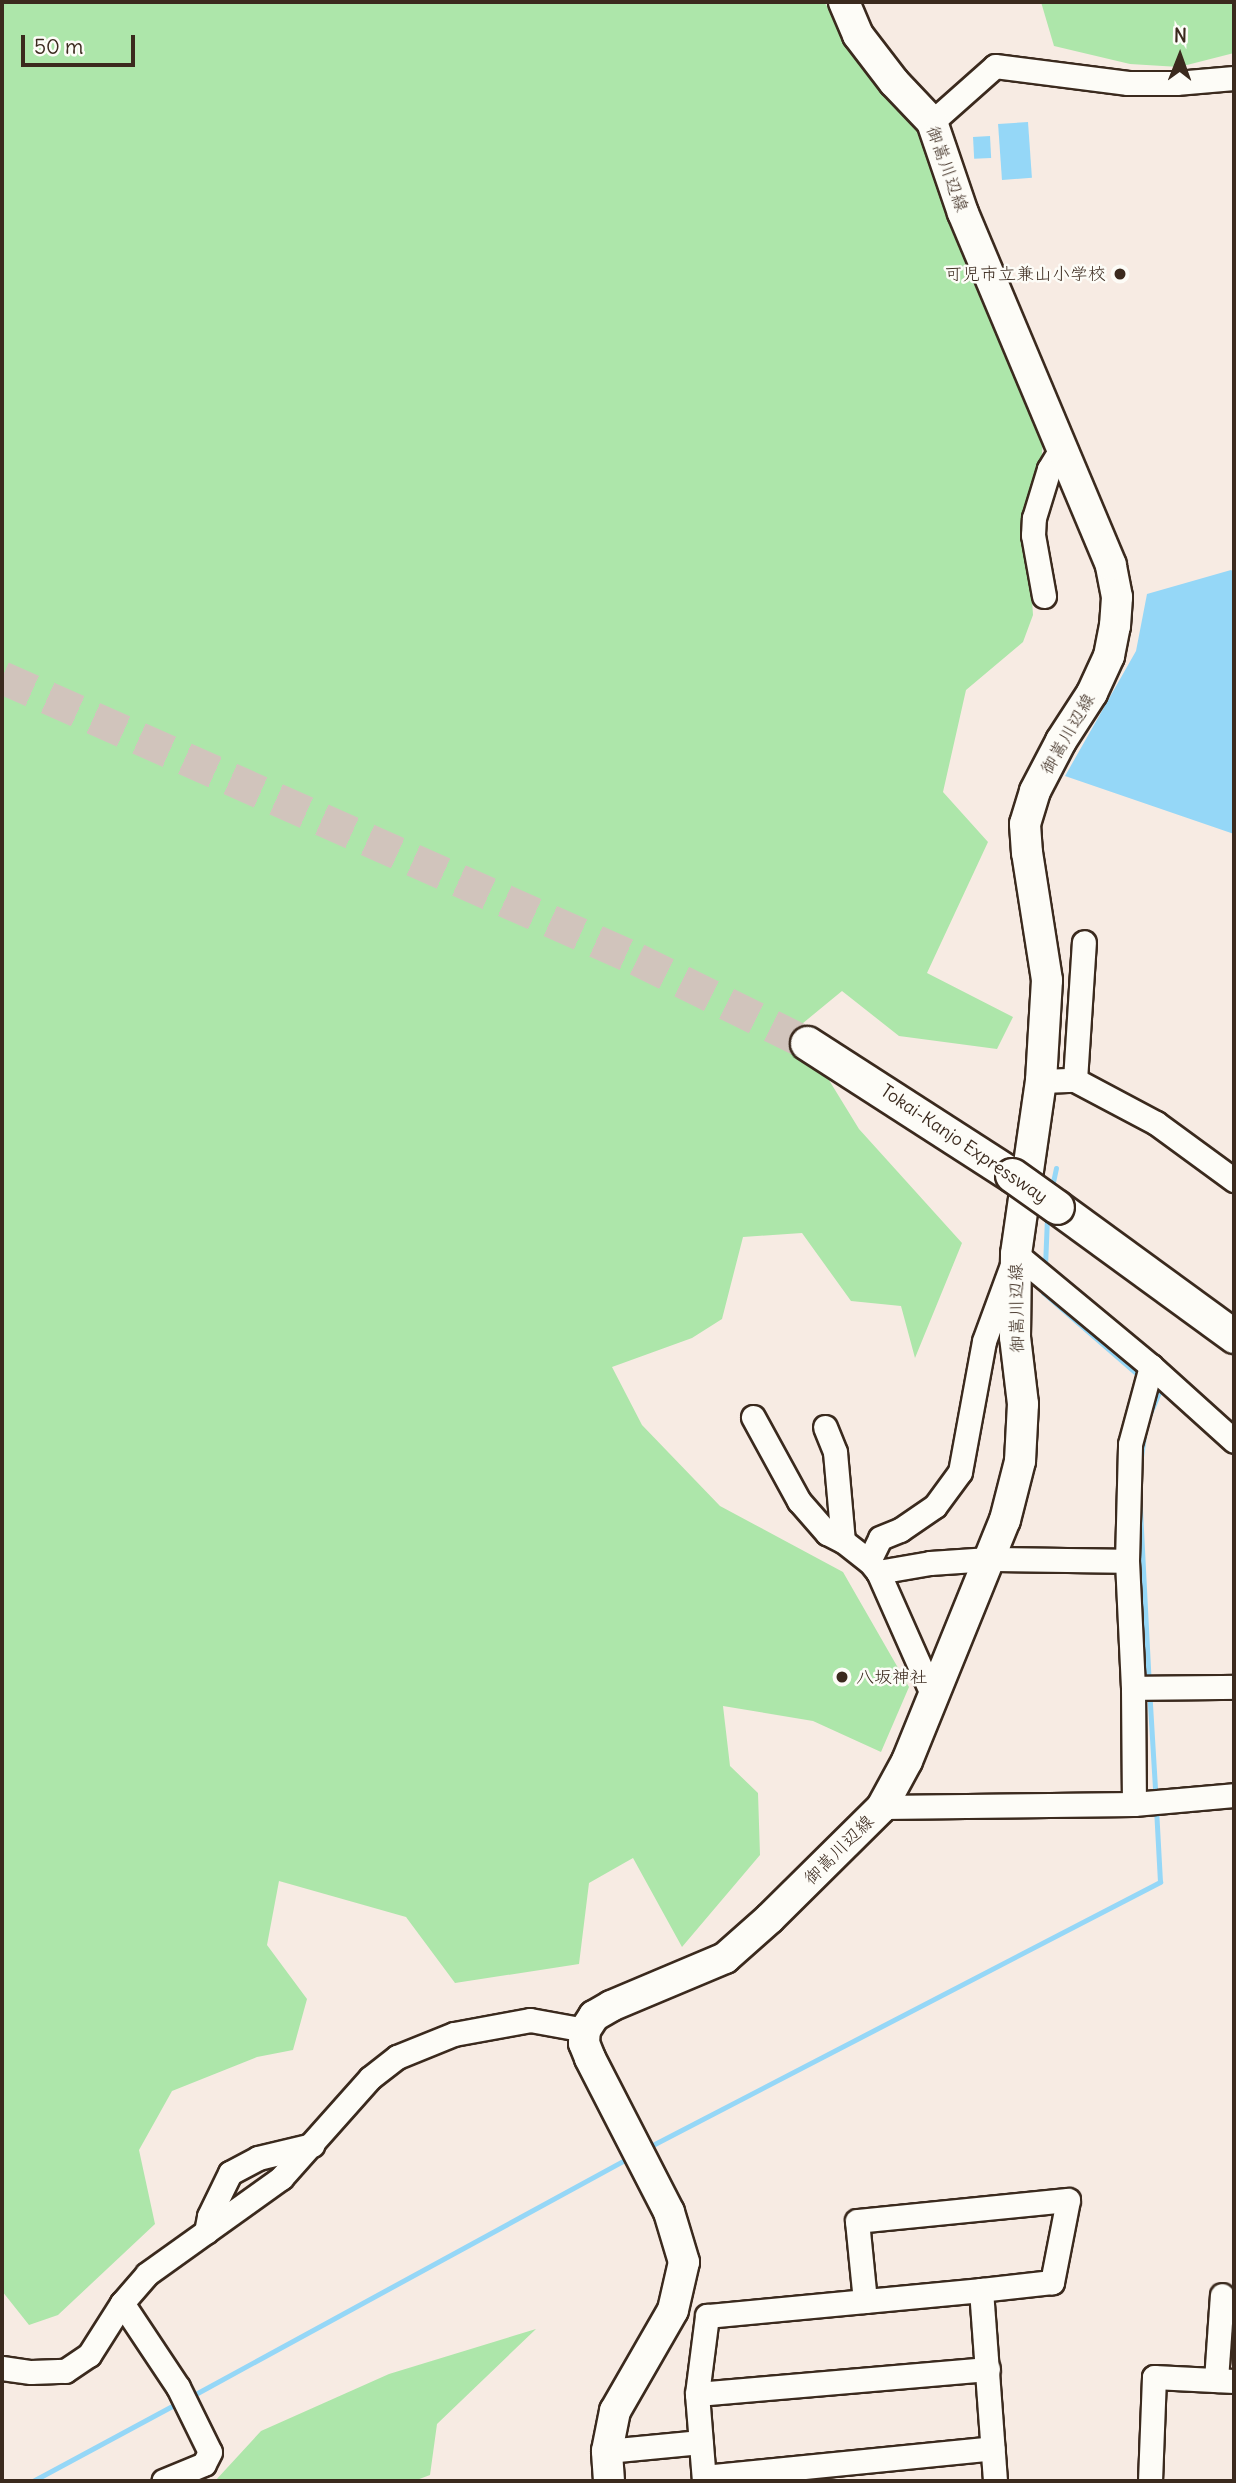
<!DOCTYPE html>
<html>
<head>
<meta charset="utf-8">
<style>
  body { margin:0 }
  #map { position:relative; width:1236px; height:2483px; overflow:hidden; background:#f7ebe3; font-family:Delius,"Klee One",sans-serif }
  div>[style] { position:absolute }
  .green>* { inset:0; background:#ade6aa }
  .water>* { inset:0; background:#95d7f7; transform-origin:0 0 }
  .stream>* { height:4.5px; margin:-2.25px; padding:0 2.25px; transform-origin:2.25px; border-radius:2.25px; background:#95d7f7 }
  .highway-tunnel>* { height:33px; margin-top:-16.5px; transform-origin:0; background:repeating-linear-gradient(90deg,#d1c4bc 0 33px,transparent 0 50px) }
  .roads { filter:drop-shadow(2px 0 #3b2a1e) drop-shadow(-2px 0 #3b2a1e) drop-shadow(0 2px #3b2a1e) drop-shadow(0 -2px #3b2a1e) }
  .minor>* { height:23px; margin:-11.5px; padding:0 11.5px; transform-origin:11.5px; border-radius:11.5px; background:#fdfcf7 }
  .major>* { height:30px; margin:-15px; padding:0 15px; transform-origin:15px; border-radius:15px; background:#fdfcf7 }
  .highway>* { height:33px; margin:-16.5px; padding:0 16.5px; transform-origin:16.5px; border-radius:16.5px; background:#fdfcf7 }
  .bridges { filter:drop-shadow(2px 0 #3b2a1e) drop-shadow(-2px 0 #3b2a1e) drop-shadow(0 2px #3b2a1e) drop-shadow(0 -2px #3b2a1e) }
  .highway-bridge>* { height:33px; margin:-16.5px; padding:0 16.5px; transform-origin:16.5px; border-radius:16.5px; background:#fdfcf7 }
  .dots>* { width:19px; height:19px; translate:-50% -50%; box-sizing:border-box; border:4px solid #fdfcf7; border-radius:50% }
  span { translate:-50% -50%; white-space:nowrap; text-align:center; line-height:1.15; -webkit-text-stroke:5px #fdfcf7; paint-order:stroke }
  .street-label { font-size:18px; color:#3b2a1e }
  .poi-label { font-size:18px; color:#3b2a1e }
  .right { translate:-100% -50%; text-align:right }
  .left { translate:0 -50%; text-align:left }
  .frame { position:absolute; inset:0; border:4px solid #3b2a1e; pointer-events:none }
  .north { position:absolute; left:1145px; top:21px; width:70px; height:70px; -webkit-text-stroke:5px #fdfcf7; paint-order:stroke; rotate:1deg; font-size:19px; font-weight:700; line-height:28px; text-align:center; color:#3b2a1e }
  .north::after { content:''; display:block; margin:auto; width:24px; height:32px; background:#3b2a1e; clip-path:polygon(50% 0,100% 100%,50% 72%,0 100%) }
  .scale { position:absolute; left:21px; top:35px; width:114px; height:32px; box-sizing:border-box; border:4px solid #3b2a1e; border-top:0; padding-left:9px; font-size:21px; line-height:24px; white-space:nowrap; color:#3b2a1e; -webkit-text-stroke:5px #fdfcf7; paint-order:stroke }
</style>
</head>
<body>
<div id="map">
  <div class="green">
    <div style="clip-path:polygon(2px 2px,824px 2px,918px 133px,1043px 441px,1031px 584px,1033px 615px,1023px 642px,966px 690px,943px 792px,988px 842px,927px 973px,1013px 1017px,997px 1049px,899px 1036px,842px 991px,797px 1028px,859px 1129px,962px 1243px,915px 1358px,901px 1306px,851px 1301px,802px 1233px,743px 1237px,722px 1319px,692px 1338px,612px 1367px,642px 1425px,720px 1506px,843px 1572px,909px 1687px,881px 1752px,813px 1721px,723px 1706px,730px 1766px,758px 1793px,760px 1855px,682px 1947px,633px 1858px,589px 1883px,579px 1964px,455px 1983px,406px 1917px,279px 1881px,267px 1945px,307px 1999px,293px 2050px,257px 2057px,172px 2091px,139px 2150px,155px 2224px,58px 2315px,29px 2325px,2px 2291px)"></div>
    <div style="clip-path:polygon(1041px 2px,1234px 2px,1234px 53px,1179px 67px,1130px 64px,1054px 46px)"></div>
    <div style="clip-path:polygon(536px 2329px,437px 2424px,430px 2475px,414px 2481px,215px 2481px,261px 2431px,389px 2374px)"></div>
  </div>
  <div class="water">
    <div style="left:1028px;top:122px;width:56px;height:30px;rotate:86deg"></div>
    <div style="left:990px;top:136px;width:22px;height:17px;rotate:87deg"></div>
    <div style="clip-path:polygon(1231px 570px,1234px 572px,1234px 834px,1065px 776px,1136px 651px,1147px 594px)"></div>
  </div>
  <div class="stream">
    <div style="left:1052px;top:1187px;width:19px;rotate:-78deg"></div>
    <div style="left:1045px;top:1267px;width:50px;rotate:-87.7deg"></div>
    <div style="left:1045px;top:1287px;width:6px;rotate:99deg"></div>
    <div style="left:1044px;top:1293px;width:128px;rotate:40.9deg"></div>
    <div style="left:1149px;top:1416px;width:25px;rotate:-67deg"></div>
    <div style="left:1159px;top:1393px;width:8px;rotate:-140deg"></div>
    <div style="left:1140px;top:1464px;width:30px;rotate:-82deg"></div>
    <div style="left:1140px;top:1500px;width:180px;rotate:87.1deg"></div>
    <div style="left:1150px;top:1696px;width:100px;rotate:86.6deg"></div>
    <div style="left:647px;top:2148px;width:578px;rotate:-27.41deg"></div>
    <div style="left:1160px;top:1882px;width:74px;rotate:-93.1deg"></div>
    <div style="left:192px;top:2396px;width:499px;rotate:-28.6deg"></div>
    <div style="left:33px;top:2481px;width:165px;rotate:-28.3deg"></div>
  </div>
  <div class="highway-tunnel">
    <div style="left:2px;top:677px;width:695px;rotate:23.95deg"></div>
    <div style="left:637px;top:959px;width:190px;rotate:26.3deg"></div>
  </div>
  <div class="roads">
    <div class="minor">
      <div style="left:932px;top:122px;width:84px;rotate:-41.6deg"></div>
      <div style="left:995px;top:66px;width:134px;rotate:7.3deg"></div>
      <div style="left:1128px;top:83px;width:48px"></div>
      <div style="left:1176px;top:83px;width:58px;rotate:-4.9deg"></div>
      <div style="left:1044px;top:596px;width:62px;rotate:-100.2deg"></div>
      <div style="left:1033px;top:535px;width:17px;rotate:-87deg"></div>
      <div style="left:1034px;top:518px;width:51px;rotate:-73deg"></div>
      <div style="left:1049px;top:469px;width:27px;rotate:-59deg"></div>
      <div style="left:1075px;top:1080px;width:138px;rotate:-86.3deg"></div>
      <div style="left:1041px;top:1081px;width:34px;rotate:-2deg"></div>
      <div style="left:1075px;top:1080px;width:92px;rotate:28deg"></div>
      <div style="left:1156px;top:1123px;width:97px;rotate:36.2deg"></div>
      <div style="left:753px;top:1417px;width:96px;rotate:61.3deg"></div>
      <div style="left:799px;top:1501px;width:43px;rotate:48.8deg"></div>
      <div style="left:827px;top:1533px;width:18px;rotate:27deg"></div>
      <div style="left:843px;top:1541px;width:33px;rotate:38deg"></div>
      <div style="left:825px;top:1427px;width:27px;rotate:68deg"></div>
      <div style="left:835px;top:1452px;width:89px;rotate:84.9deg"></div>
      <div style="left:878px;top:1572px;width:53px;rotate:-9.8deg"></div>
      <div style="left:930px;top:1563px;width:59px;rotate:-3.9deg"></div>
      <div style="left:989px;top:1559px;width:138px;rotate:0.8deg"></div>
      <div style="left:1133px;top:1688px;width:101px;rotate:-0.6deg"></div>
      <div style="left:933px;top:1696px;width:136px;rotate:-113.9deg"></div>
      <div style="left:878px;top:1572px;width:14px;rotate:-129deg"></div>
      <div style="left:869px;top:1561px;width:25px;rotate:-64deg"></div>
      <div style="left:880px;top:1538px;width:22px;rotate:-22deg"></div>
      <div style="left:900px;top:1530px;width:42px;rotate:-34.4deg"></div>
      <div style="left:935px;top:1506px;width:42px;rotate:-53.7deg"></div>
      <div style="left:960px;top:1472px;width:133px;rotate:-79.6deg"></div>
      <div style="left:984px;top:1341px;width:93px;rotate:-69.8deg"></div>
      <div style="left:1016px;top:1254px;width:175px;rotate:39.7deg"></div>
      <div style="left:1151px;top:1366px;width:112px;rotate:42.1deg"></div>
      <div style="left:1134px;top:1804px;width:116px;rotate:-90.5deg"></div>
      <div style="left:1133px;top:1688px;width:127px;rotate:-92.7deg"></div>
      <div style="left:1127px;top:1561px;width:117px;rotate:-88.5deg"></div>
      <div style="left:1130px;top:1444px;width:81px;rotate:-74.9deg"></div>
      <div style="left:882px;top:1807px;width:252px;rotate:-0.7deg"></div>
      <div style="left:1134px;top:1804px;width:100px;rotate:-5.1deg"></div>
      <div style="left:206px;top:2232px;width:16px;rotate:-79deg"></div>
      <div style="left:209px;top:2216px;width:48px;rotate:-64deg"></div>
      <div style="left:230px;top:2173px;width:32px;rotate:-28deg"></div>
      <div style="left:258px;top:2158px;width:56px;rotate:-13.5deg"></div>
      <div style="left:865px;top:2301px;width:80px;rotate:-95.7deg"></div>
      <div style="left:857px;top:2221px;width:212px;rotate:-5.7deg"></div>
      <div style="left:1068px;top:2200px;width:84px;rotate:101deg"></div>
      <div style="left:1052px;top:2282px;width:71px;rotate:173.6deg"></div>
      <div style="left:122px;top:2303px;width:101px;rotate:56.3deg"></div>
      <div style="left:178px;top:2387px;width:72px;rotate:63.8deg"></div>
      <div style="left:210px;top:2452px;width:13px;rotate:117deg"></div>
      <div style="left:204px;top:2464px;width:44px;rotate:157.5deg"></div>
      <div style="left:2px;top:2368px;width:29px;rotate:8deg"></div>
      <div style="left:31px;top:2372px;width:34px;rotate:-2deg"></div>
      <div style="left:65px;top:2371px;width:29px;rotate:-34deg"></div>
      <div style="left:89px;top:2355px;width:62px;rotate:-57.6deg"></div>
      <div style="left:122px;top:2303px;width:38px;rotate:-49deg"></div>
      <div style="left:147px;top:2274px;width:165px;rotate:-35.6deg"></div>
      <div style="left:281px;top:2178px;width:134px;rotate:-48.3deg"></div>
      <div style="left:370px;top:2078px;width:34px;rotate:-38deg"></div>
      <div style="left:397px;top:2057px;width:61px;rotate:-22deg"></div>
      <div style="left:454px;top:2034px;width:77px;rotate:-10.4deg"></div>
      <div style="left:530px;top:2020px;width:56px;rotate:10.3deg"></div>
      <div style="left:1216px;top:2380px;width:85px;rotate:-86deg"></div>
      <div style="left:697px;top:2394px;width:292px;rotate:-4.9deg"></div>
      <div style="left:607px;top:2451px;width:94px;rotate:-5.5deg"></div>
      <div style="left:704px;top:2477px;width:290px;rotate:-5.7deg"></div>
      <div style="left:704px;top:2481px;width:87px;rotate:-94.6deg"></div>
      <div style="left:697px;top:2394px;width:79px;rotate:-82.7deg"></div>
      <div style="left:707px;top:2316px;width:275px;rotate:-5.4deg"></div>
      <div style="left:981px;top:2290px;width:192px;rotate:85.8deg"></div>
      <div style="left:1150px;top:2481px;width:104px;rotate:-87.8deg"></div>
      <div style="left:1154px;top:2377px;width:80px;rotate:2.9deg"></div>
    </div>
    <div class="major">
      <div style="left:609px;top:2481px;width:30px;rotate:-94deg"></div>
      <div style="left:607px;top:2451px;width:41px;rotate:-78.7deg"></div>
      <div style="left:615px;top:2411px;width:116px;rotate:-60.1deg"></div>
      <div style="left:673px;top:2310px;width:49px;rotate:-77.1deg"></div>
      <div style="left:684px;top:2262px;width:52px;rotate:-106.7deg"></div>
      <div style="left:669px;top:2212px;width:173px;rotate:-117.2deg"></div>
      <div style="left:590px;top:2058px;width:16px;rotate:-112deg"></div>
      <div style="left:584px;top:2043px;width:13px;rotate:-86deg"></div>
      <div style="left:585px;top:2030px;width:17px;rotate:-57deg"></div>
      <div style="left:594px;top:2016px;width:20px;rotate:-30deg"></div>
      <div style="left:611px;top:2006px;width:124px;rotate:-22.8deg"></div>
      <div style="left:725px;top:1958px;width:60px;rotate:-41.6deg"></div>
      <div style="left:770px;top:1918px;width:158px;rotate:-44.7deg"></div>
      <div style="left:882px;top:1807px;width:52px;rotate:-61.5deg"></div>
      <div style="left:907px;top:1761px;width:260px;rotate:-67.9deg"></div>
      <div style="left:1005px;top:1520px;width:61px;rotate:-75.7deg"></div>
      <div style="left:1020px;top:1461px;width:57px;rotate:-87deg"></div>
      <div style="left:1023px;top:1404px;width:67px;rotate:-96.8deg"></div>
      <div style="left:1015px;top:1337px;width:83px;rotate:-89.3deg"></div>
      <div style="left:1016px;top:1254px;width:175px;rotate:-81.8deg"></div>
      <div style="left:1041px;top:1081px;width:101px;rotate:-86.6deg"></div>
      <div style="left:1047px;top:980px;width:129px;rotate:-98.9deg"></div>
      <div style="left:1027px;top:853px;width:29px;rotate:-94deg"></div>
      <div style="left:1025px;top:824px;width:34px;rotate:-73deg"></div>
      <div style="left:1035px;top:791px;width:56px;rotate:-62.5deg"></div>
      <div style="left:1061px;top:741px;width:57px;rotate:-57.1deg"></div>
      <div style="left:1092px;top:693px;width:41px;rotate:-65.3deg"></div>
      <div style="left:1109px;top:656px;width:31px;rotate:-79deg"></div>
      <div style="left:1115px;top:626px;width:29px;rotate:-86deg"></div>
      <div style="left:1117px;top:597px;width:33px;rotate:-101deg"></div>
      <div style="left:1111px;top:565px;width:382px;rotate:-112.8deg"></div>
      <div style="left:963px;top:213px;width:96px;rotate:-108.8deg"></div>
      <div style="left:932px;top:122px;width:55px;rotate:-133.5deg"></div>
      <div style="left:894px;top:82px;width:59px;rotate:-127.5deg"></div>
      <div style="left:858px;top:35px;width:36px;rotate:-113deg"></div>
    </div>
    <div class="highway">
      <div style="left:807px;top:1043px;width:244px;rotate:32.8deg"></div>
      <div style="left:1057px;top:1207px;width:219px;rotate:36.1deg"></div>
    </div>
  </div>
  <div class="bridges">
    <div class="highway-bridge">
      <div style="left:1012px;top:1175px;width:55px;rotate:35.4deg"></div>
    </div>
  </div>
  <div class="dots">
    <div style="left:1120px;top:274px;background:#3b2a1e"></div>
    <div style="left:842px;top:1677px;background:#3b2a1e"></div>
  </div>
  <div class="street-label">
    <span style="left:947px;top:169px;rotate:70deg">御嵩川辺線</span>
    <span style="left:1068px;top:734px;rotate:-60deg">御嵩川辺線</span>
    <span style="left:964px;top:1144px;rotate:34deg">Tokai-Kanjo Expressway</span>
    <span style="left:1017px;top:1308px;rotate:-91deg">御嵩川辺線</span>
    <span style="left:839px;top:1850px;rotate:-45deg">御嵩川辺線</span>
  </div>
  <div class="poi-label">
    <span class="right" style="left:1106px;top:274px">可児市立兼山小学校</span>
    <span class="left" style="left:856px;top:1677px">八坂神社</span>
  </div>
  <div class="frame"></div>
  <div class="north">N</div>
  <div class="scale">50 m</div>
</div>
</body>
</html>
